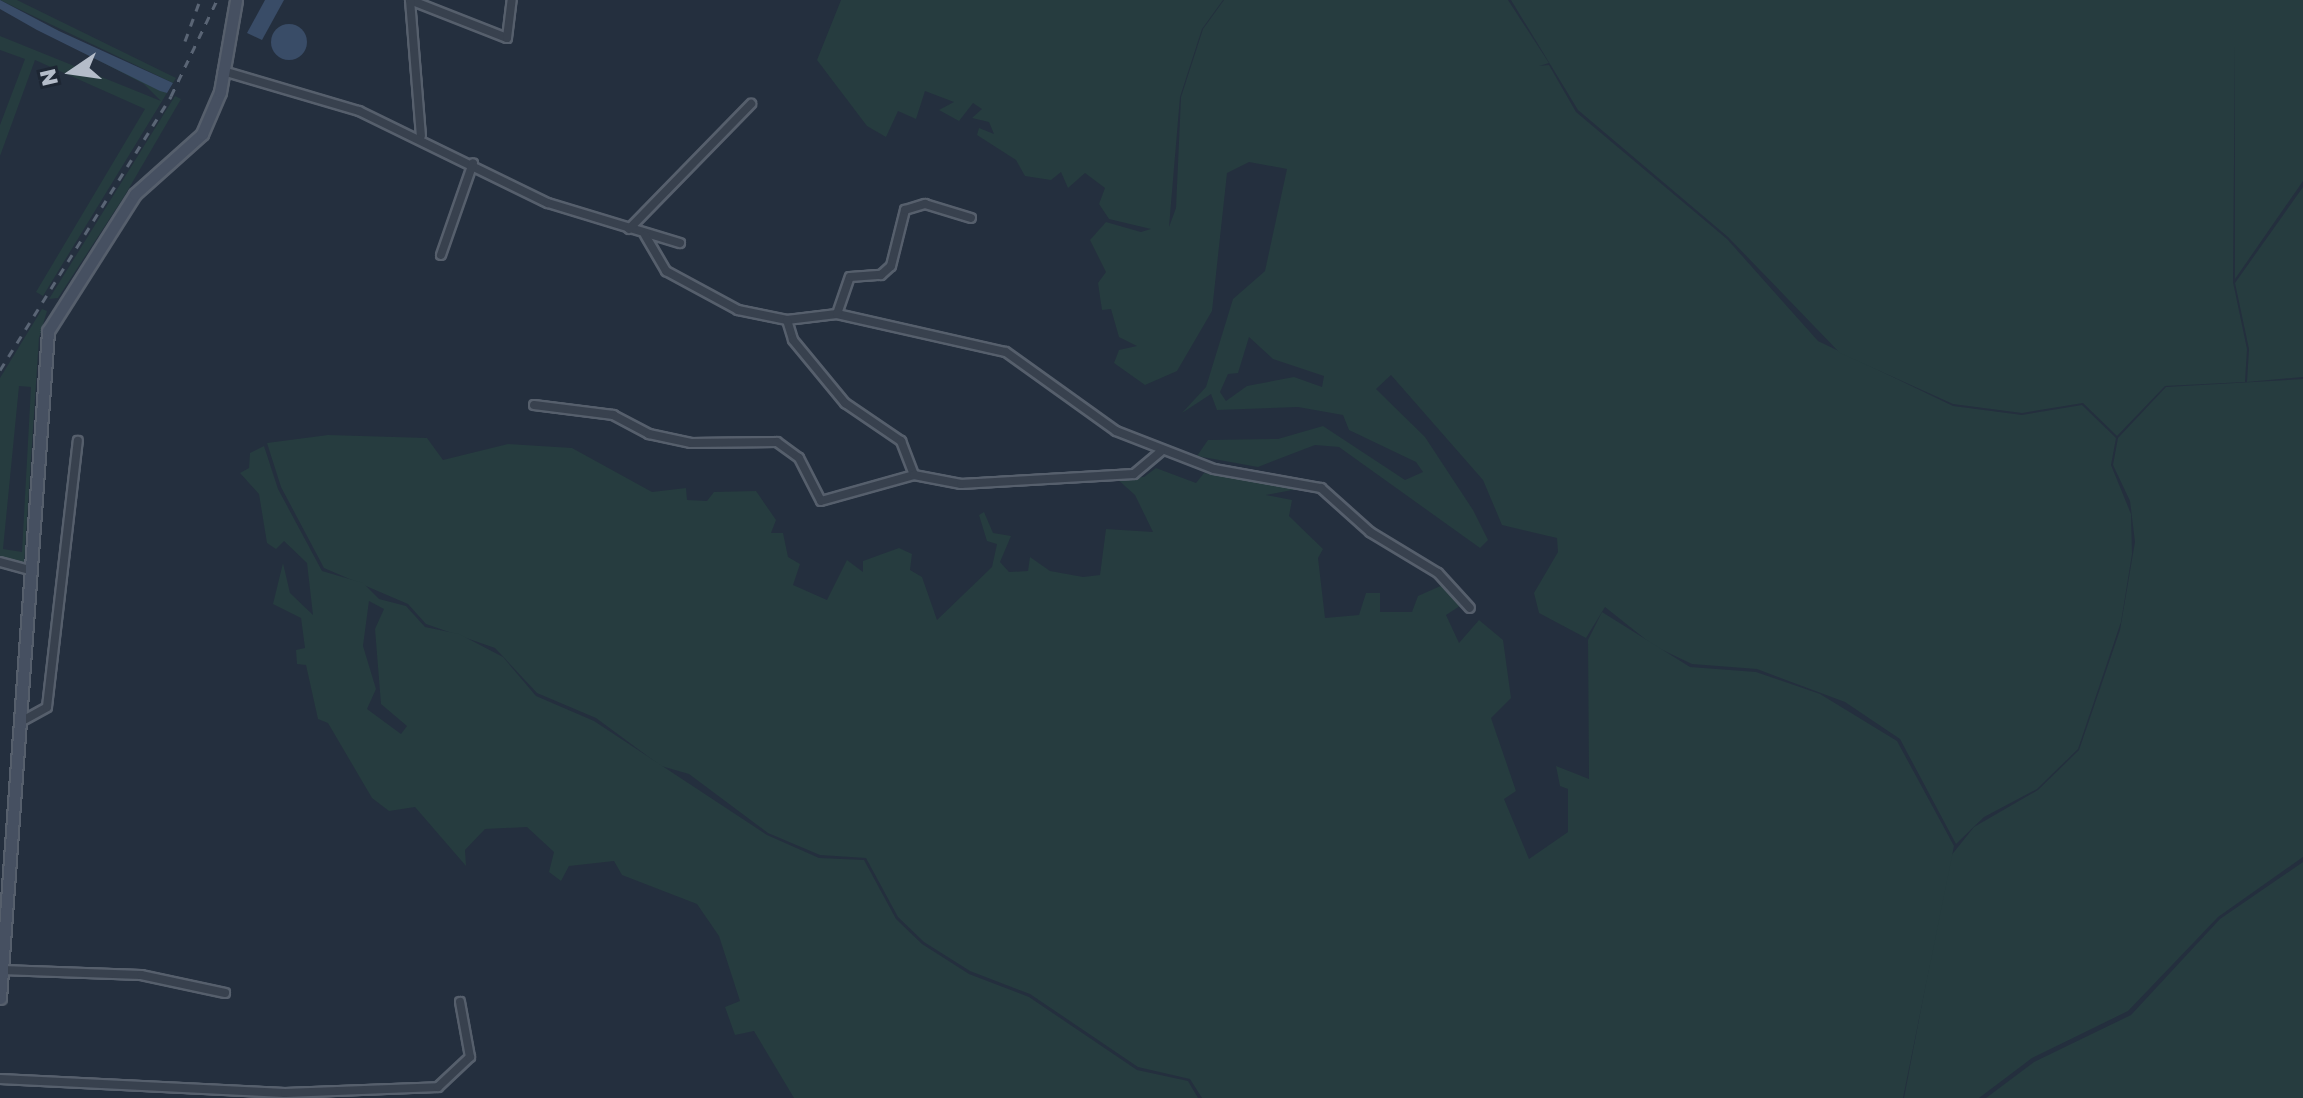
<!DOCTYPE html>
<html>
<head>
<meta charset="utf-8">
<style>
  body { margin:0 }
  #map { position:relative; width:2303px; height:1098px; overflow:hidden; background:#242f3e; font-family:"Golos Text",sans-serif }
  div>[style] { position:absolute }
  .green>* { inset:0; background:#263c3f }
  .water>* { inset:0; background:#394c67 }
  .round { border-radius:50% }
  .roads { filter:drop-shadow(2px 0 #565f6c) drop-shadow(-2px 0 #565f6c) drop-shadow(0 2px #565f6c) drop-shadow(0 -2px #565f6c) }
  .street>* { height:8px; margin:-4px; padding:0 4px; transform-origin:4px; border-radius:4px; background:#38414e }
  .secondary>* { height:11px; margin:-5.5px; padding:0 5.5px; transform-origin:5.5px; border-radius:5.5px; background:#465061 }
  .rail>* { height:3px; margin-top:-1.5px; transform-origin:0; background:repeating-linear-gradient(90deg,#5a6575 0 8px,transparent 0 16px) }
  span { translate:-50% -50%; white-space:nowrap; text-align:center; line-height:1.15; -webkit-text-stroke:6px #1d2633; paint-order:stroke }
  .north { position:absolute; left:32px; top:32px; width:80px; height:80px; -webkit-text-stroke:6px #1d2633; paint-order:stroke; rotate:257deg; font-size:22px; font-weight:700; line-height:32px; text-align:center; color:#b4bcc9 }
  .north::after { content:''; display:block; margin:auto; width:28px; height:36px; background:#b4bcc9; clip-path:polygon(50% 0,100% 100%,50% 72%,0 100%) }
</style>
</head>
<body>
<div id="map">
  <div class="green">
    <div style="clip-path:polygon(0 0,17px 0,176px 78px,173px 83px)"></div>
    <div style="clip-path:polygon(evenodd,841px 0,1223px 0,1202px 29px,1180px 97px,1169px 227px,1176px 208px,1181px 97px,1203px 29px,1224px 0,1508px 0,1549px 63px,1539px 66px,1549px 65px,1576px 112px,1727px 239px,1818px 341px,1953px 406px,2022px 415px,2082px 405px,2116px 438px,2111px 465px,2131px 514px,2132px 554px,2121px 622px,2078px 749px,2037px 789px,1984px 817px,1956px 844px,1900px 739px,1845px 702px,1757px 669px,1692px 664px,1654px 646px,1605px 607px,1586px 638px,1539px 613px,1534px 593px,1558px 552px,1557px 538px,1502px 525px,1483px 480px,1391px 375px,1376px 389px,1425px 437px,1473px 510px,1488px 540px,1480px 548px,1339px 447px,1315px 445px,1258px 467px,1197px 456px,1208px 440px,1278px 439px,1323px 426px,1405px 480px,1423px 472px,1416px 462px,1349px 430px,1343px 415px,1298px 407px,1217px 410px,1211px 394px,1182px 413px,1206px 387px,1233px 299px,1265px 271px,1287px 169px,1249px 162px,1227px 173px,1212px 311px,1177px 371px,1145px 385px,1114px 363px,1119px 350px,1137px 346px,1119px 337px,1111px 309px,1102px 310px,1098px 283px,1106px 272px,1090px 240px,1106px 222px,1141px 232px,1151px 229px,1109px 219px,1099px 204px,1105px 188px,1085px 173px,1068px 188px,1061px 172px,1051px 180px,1025px 176px,1016px 160px,977px 135px,979px 128px,994px 134px,989px 122px,972px 118px,982px 109px,973px 103px,959px 121px,939px 110px,954px 102px,925px 91px,916px 119px,898px 111px,886px 137px,867px 126px,817px 60px,841px 0,1249px 337px,1273px 359px,1324px 376px,1322px 387px,1294px 377px,1247px 386px,1226px 401px,1220px 392px,1228px 374px,1238px 373px,1249px 337px)"></div>
    <div style="clip-path:polygon(1511px 0,2303px 0,2303px 181px,2235px 279px,2235px 44px,2233px 282px,2247px 349px,2245px 382px,2165px 386px,2117px 436px,2083px 403px,2022px 413px,1953px 404px,1840px 353px,1728px 237px,1578px 110px)"></div>
    <div style="clip-path:polygon(0 9px,167px 93px,43px 296px,36px 292px,145px 109px,35px 60px,0 156px,0 125px,25px 59px,0 50px,0 36px,161px 101px,144px 84px)"></div>
    <div style="clip-path:polygon(175px 96px,181px 99px,125px 195px,58px 298px,49px 299px)"></div>
    <div style="clip-path:polygon(2303px 187px,2303px 377px,2247px 382px,2249px 349px,2235px 283px)"></div>
    <div style="clip-path:polygon(evenodd,42px 309px,47px 311px,39px 338px,24px 565px,0 559px,0 378px,42px 309px,19px 386px,31px 387px,22px 552px,3px 549px,19px 386px)"></div>
    <div style="clip-path:polygon(2303px 379px,2303px 857px,2218px 917px,2128px 1011px,2032px 1058px,1979px 1098px,1904px 1098px,1950px 857px,1974px 827px,2038px 790px,2079px 750px,2120px 630px,2135px 542px,2130px 501px,2113px 465px,2118px 438px,2166px 387px)"></div>
    <div style="clip-path:polygon(328px 435px,427px 438px,443px 460px,508px 444px,572px 448px,652px 492px,686px 488px,687px 500px,707px 501px,714px 492px,756px 491px,776px 520px,771px 533px,783px 533px,788px 557px,800px 564px,793px 585px,827px 600px,847px 560px,863px 572px,863px 561px,899px 548px,912px 554px,910px 570px,922px 577px,937px 620px,992px 567px,997px 544px,987px 541px,979px 515px,984px 512px,993px 533px,1011px 536px,1000px 562px,1009px 572px,1028px 571px,1030px 557px,1050px 571px,1083px 577px,1100px 575px,1106px 529px,1153px 532px,1135px 495px,1116px 478px,1144px 477px,1156px 468px,1196px 483px,1204px 473px,1308px 487px,1266px 495px,1292px 500px,1289px 516px,1323px 549px,1318px 558px,1325px 618px,1359px 615px,1366px 593px,1380px 593px,1380px 612px,1412px 612px,1418px 596px,1445px 584px,1463px 604px,1446px 615px,1459px 643px,1479px 620px,1503px 640px,1511px 698px,1491px 718px,1516px 791px,1504px 799px,1529px 859px,1568px 832px,1568px 789px,1560px 786px,1556px 766px,1589px 779px,1588px 640px,1602px 612px,1690px 667px,1756px 672px,1820px 694px,1897px 741px,1954px 846px,1903px 1098px,1202px 1098px,1190px 1079px,1138px 1067px,1030px 994px,970px 971px,924px 942px,898px 917px,866px 858px,820px 855px,768px 833px,689px 774px,661px 766px,596px 718px,537px 693px,495px 648px,426px 624px,408px 604px,324px 568px,281px 487px,267px 443px)"></div>
    <div style="clip-path:polygon(evenodd,264px 446px,278px 489px,322px 571px,363px 583px,379px 599px,406px 606px,425px 627px,459px 634px,503px 657px,536px 696px,594px 721px,767px 835px,819px 858px,864px 860px,896px 919px,922px 944px,969px 974px,1029px 997px,1137px 1070px,1188px 1081px,1198px 1098px,794px 1098px,754px 1031px,735px 1035px,725px 1007px,740px 1001px,719px 936px,697px 904px,622px 875px,614px 861px,569px 866px,561px 881px,549px 872px,554px 852px,527px 827px,485px 829px,465px 850px,466px 866px,415px 807px,389px 811px,372px 798px,328px 723px,318px 719px,306px 665px,297px 664px,296px 650px,305px 648px,301px 618px,273px 604px,283px 563px,290px 593px,313px 615px,307px 563px,284px 541px,276px 549px,267px 543px,259px 494px,240px 473px,249px 468px,250px 453px,264px 446px,369px 601px,384px 609px,375px 629px,381px 704px,407px 726px,401px 734px,367px 709px,376px 689px,363px 646px,369px 601px)"></div>
    <div style="clip-path:polygon(2303px 862px,2303px 1098px,1986px 1098px,2034px 1062px,2131px 1015px,2220px 919px)"></div>
  </div>
  <div class="water">
    <div style="clip-path:polygon(0 0,59px 31px,173px 83px,167px 93px,160px 91px,37px 30px,0 9px)"></div>
    <div style="clip-path:polygon(265px 0,284px 0,262px 40px,247px 33px)"></div>
    <div class="round" style="left:271px;top:24px;width:36px;height:36px"></div>
  </div>
  <div class="roads">
    <div class="street">
      <div style="left:410px;top:0;width:104px;rotate:21.4deg"></div>
      <div style="left:507px;top:38px;width:38px;rotate:-83deg"></div>
      <div style="left:410px;top:0;width:136px;rotate:85.4deg"></div>
      <div style="left:223px;top:71px;width:142px;rotate:16.4deg"></div>
      <div style="left:359px;top:111px;width:210px;rotate:26deg"></div>
      <div style="left:548px;top:203px;width:138px;rotate:16.9deg"></div>
      <div style="left:629px;top:229px;width:175px;rotate:-45.7deg"></div>
      <div style="left:645px;top:235px;width:42px;rotate:59.7deg"></div>
      <div style="left:666px;top:271px;width:82px;rotate:28.4deg"></div>
      <div style="left:738px;top:310px;width:50px;rotate:11.5deg"></div>
      <div style="left:787px;top:320px;width:50px;rotate:-6.8deg"></div>
      <div style="left:837px;top:314px;width:173px;rotate:12.7deg"></div>
      <div style="left:1006px;top:352px;width:135px;rotate:35.7deg"></div>
      <div style="left:1116px;top:431px;width:105px;rotate:21.2deg"></div>
      <div style="left:1214px;top:469px;width:109px;rotate:10.1deg"></div>
      <div style="left:1321px;top:488px;width:66px;rotate:41.9deg"></div>
      <div style="left:1370px;top:532px;width:79px;rotate:31.1deg"></div>
      <div style="left:1438px;top:573px;width:47px;rotate:47.6deg"></div>
      <div style="left:441px;top:255px;width:97px;rotate:-70.8deg"></div>
      <div style="left:837px;top:314px;width:39px;rotate:-71deg"></div>
      <div style="left:850px;top:277px;width:31px;rotate:-4deg"></div>
      <div style="left:881px;top:275px;width:13px;rotate:-42deg"></div>
      <div style="left:891px;top:266px;width:58px;rotate:-76deg"></div>
      <div style="left:905px;top:210px;width:21px;rotate:-17deg"></div>
      <div style="left:925px;top:204px;width:48px;rotate:16.9deg"></div>
      <div style="left:787px;top:320px;width:21px;rotate:73deg"></div>
      <div style="left:793px;top:340px;width:82px;rotate:50.5deg"></div>
      <div style="left:845px;top:403px;width:68px;rotate:34.2deg"></div>
      <div style="left:901px;top:441px;width:36px;rotate:69deg"></div>
      <div style="left:534px;top:405px;width:80px;rotate:7.2deg"></div>
      <div style="left:613px;top:415px;width:41px;rotate:27.8deg"></div>
      <div style="left:649px;top:434px;width:43px;rotate:12.1deg"></div>
      <div style="left:691px;top:443px;width:86px;rotate:-0.7deg"></div>
      <div style="left:777px;top:442px;width:27px;rotate:36deg"></div>
      <div style="left:799px;top:458px;width:48px;rotate:62.9deg"></div>
      <div style="left:821px;top:501px;width:97px;rotate:-15.6deg"></div>
      <div style="left:914px;top:475px;width:48px;rotate:10.8deg"></div>
      <div style="left:961px;top:484px;width:173px;rotate:-3.3deg"></div>
      <div style="left:1134px;top:474px;width:35px;rotate:-40deg"></div>
      <div style="left:0;top:562px;width:34px;rotate:15deg"></div>
      <div style="left:24px;top:720px;width:26px;rotate:-29deg"></div>
      <div style="left:47px;top:707px;width:268px;rotate:-83.4deg"></div>
      <div style="left:2px;top:970px;width:139px;rotate:2.1deg"></div>
      <div style="left:141px;top:975px;width:86px;rotate:12.1deg"></div>
      <div style="left:0;top:1079px;width:285px;rotate:2.8deg"></div>
      <div style="left:285px;top:1093px;width:153px;rotate:-2.2deg"></div>
      <div style="left:438px;top:1087px;width:44px;rotate:-43.2deg"></div>
      <div style="left:470px;top:1057px;width:56px;rotate:-100.3deg"></div>
    </div>
    <div class="secondary">
      <div style="left:0;top:998px;width:669px;rotate:-85.88deg"></div>
      <div style="left:48px;top:331px;width:162px;rotate:-57.6deg"></div>
      <div style="left:135px;top:194px;width:90px;rotate:-41.8deg"></div>
      <div style="left:202px;top:134px;width:46px;rotate:-66.8deg"></div>
      <div style="left:220px;top:92px;width:93px;rotate:-80.1deg"></div>
    </div>
  </div>
  <div class="rail">
    <div style="left:185px;top:41px;width:44px;rotate:-69.9deg"></div>
    <div style="left:0;top:370px;width:323px;rotate:-58deg"></div>
    <div style="left:171px;top:96px;width:106px;rotate:-64.4deg"></div>
  </div>
  <div class="north">N</div>
</div>
</body>
</html>
